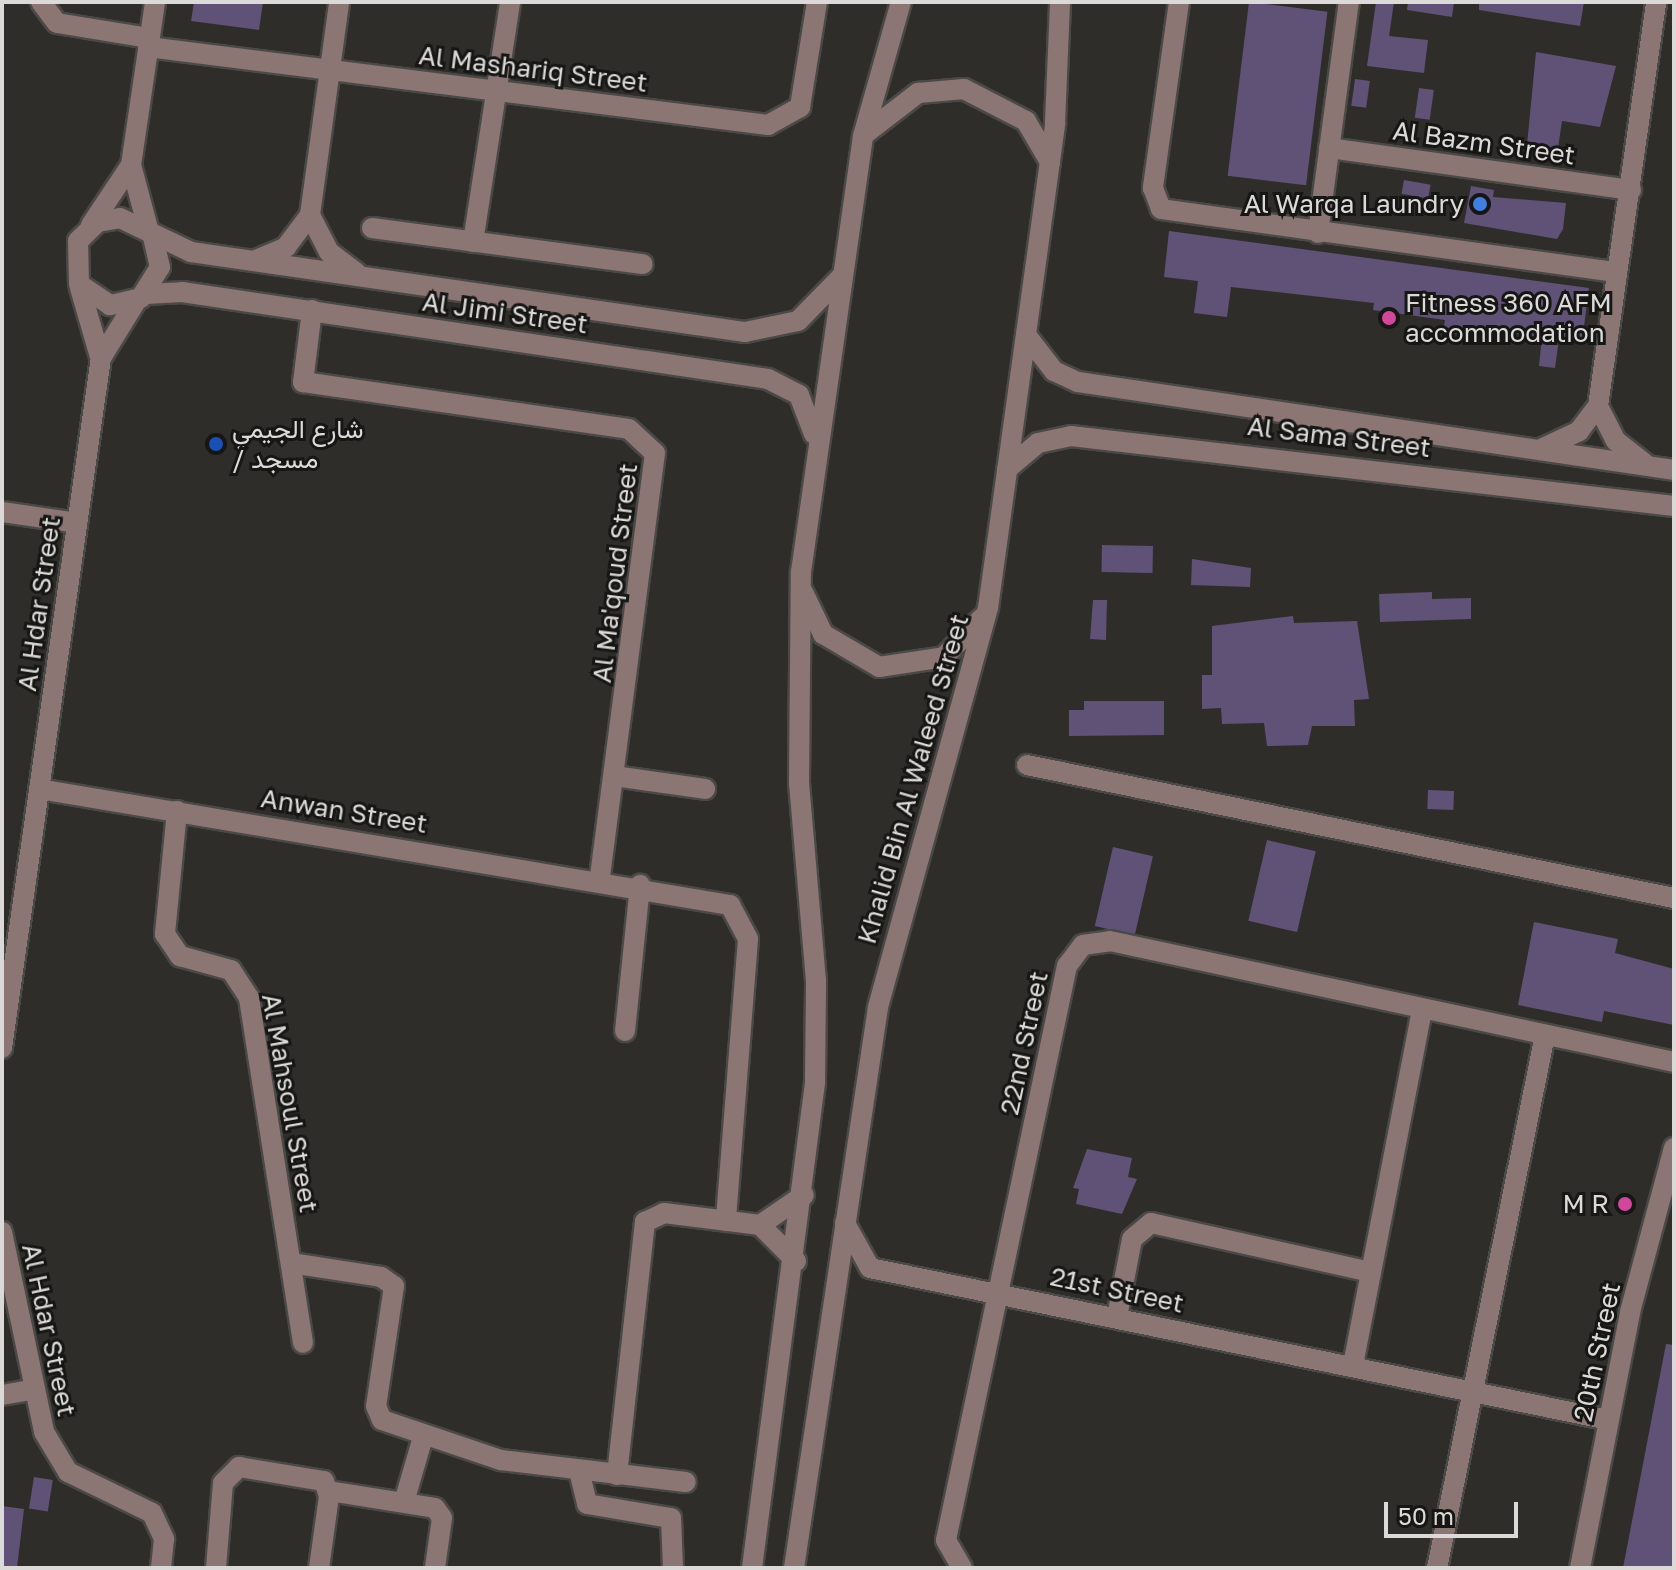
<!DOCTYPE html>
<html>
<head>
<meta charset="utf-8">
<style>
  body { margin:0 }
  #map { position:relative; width:1676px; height:1570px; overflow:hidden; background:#2f2d2a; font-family:"Golos Text",Vazirmatn,sans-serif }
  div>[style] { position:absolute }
  .building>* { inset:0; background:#5f5276; transform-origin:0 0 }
  .roads { filter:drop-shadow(2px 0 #4b4946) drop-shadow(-2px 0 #4b4946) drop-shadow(0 2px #4b4946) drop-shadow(0 -2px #4b4946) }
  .minor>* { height:20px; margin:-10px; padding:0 10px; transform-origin:10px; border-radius:10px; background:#8c7674 }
  .dots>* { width:22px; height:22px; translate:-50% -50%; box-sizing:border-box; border:4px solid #161614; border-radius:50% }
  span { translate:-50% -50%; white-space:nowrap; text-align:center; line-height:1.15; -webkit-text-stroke:6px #161614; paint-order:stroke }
  .street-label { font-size:26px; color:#dbdad8 }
  .poi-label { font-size:26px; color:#dbdad8 }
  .right { translate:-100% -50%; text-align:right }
  .left { translate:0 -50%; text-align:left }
  .frame { position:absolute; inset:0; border:4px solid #dbdad8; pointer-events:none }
  .scale { position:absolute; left:1384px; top:1502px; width:134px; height:36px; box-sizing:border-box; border:4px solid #dbdad8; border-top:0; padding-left:10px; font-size:24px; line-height:28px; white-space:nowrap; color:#dbdad8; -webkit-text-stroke:6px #161614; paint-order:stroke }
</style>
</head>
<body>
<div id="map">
  <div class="building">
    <div style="clip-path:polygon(194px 2px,263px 2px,259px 30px,191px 21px)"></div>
    <div style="left:1249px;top:2px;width:79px;height:175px;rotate:7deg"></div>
    <div style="clip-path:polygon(1376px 2px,1394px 2px,1389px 36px,1428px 40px,1424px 73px,1367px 66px)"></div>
    <div style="clip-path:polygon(1408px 2px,1454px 2px,1452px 17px,1407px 10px)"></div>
    <div style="clip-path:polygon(1479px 2px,1584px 2px,1580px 26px,1479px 10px)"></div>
    <div style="clip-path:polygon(1536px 52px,1616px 66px,1600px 127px,1562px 121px,1558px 148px,1527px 145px)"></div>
    <div style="left:1355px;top:79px;width:15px;height:27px;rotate:8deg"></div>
    <div style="left:1419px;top:88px;width:15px;height:30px;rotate:8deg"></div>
    <div style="left:1404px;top:180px;width:27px;height:14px;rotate:10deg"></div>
    <div style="clip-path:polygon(1471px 186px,1494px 190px,1493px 197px,1566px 203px,1563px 229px,1557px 239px,1464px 223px)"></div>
    <div style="clip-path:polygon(1169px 231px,1589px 288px,1582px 342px,1559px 339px,1555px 368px,1539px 366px,1542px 337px,1508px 333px,1507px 341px,1443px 332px,1445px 320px,1373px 310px,1374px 303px,1231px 287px,1227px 317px,1194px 313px,1198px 281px,1164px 277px)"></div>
    <div style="left:1102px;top:545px;width:51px;height:27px;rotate:1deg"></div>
    <div style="clip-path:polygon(1192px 559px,1251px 568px,1250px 587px,1191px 585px)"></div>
    <div style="clip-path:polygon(1432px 592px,1432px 599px,1471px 598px,1471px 619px,1380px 622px,1379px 594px)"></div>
    <div style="clip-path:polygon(1093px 600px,1107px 600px,1106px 640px,1090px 639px)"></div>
    <div style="clip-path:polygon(1293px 616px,1294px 623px,1357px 621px,1369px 699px,1354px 700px,1355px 726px,1312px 726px,1308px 745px,1267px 746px,1264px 723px,1222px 724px,1221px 708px,1202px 709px,1202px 675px,1212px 675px,1212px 626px)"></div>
    <div style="clip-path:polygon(1084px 701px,1164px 701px,1164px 735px,1069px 736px,1069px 710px,1084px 710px)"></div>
    <div style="left:1428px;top:790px;width:26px;height:19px;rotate:2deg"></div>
    <div style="left:1267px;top:840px;width:50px;height:83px;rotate:13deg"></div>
    <div style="left:1113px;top:847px;width:41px;height:81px;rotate:13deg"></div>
    <div style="clip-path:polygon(1534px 922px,1618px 939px,1615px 953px,1674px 969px,1674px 1025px,1604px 1011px,1602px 1022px,1518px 1005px)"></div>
    <div style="clip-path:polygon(1087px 1149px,1132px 1158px,1128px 1177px,1137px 1179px,1122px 1214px,1076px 1204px,1079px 1189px,1073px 1188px)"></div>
    <div style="clip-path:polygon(1666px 1344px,1674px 1345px,1674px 1568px,1623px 1568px)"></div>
    <div style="left:34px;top:1477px;width:19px;height:32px;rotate:9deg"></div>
    <div style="clip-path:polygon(2px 1506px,24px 1509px,17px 1568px,2px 1568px)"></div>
  </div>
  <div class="roads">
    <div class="minor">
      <div style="left:41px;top:2px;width:26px;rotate:53deg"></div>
      <div style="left:57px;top:23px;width:94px;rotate:9.2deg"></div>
      <div style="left:1179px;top:2px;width:188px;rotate:98deg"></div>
      <div style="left:1153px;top:188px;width:22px;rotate:69deg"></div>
      <div style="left:1161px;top:209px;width:460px;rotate:7.9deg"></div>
      <div style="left:148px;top:47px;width:625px;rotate:7.17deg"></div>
      <div style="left:768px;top:125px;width:37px;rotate:-29deg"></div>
      <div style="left:800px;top:107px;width:106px;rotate:-80.8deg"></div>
      <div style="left:866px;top:133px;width:66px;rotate:-37.6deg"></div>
      <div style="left:918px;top:93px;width:46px;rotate:-5deg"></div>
      <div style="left:964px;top:89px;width:70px;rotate:27.3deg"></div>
      <div style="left:1026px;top:121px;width:48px;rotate:59.7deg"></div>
      <div style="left:1329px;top:148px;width:305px;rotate:7.9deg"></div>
      <div style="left:310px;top:215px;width:42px;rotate:62.8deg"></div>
      <div style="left:329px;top:252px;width:34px;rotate:37deg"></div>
      <div style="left:91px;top:225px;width:72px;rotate:-56.3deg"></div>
      <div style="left:372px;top:228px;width:273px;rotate:7.6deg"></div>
      <div style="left:149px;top:232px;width:69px;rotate:-105deg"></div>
      <div style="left:131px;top:165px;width:165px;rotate:-81.6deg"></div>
      <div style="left:1318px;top:233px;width:233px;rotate:-82.4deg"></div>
      <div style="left:153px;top:237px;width:31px;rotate:77deg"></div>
      <div style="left:160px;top:267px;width:36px;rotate:122deg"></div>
      <div style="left:141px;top:298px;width:32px;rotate:167deg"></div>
      <div style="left:110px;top:305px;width:37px;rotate:-146deg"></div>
      <div style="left:79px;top:284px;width:43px;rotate:-91.3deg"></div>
      <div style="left:78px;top:241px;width:28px;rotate:-44deg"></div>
      <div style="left:98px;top:222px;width:22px;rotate:-10deg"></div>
      <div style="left:120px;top:218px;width:79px;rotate:25.6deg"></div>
      <div style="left:191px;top:252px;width:560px;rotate:8.22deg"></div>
      <div style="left:745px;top:332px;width:54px;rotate:-11.7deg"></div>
      <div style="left:798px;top:321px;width:63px;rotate:-45.6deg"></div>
      <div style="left:473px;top:242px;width:243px;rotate:-81.2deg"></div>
      <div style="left:256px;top:260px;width:33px;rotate:-23deg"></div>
      <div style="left:286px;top:247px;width:40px;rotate:-53deg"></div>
      <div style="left:310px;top:215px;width:215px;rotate:-82.2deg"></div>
      <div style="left:80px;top:288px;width:72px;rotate:73.8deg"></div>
      <div style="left:146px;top:294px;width:36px;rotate:-3deg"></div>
      <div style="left:182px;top:292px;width:592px;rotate:8.44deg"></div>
      <div style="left:768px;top:379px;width:35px;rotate:27deg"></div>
      <div style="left:799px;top:395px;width:42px;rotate:69deg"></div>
      <div style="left:312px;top:310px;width:73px;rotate:97.1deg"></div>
      <div style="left:303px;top:382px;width:329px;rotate:8.2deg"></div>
      <div style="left:629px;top:429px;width:35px;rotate:43deg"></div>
      <div style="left:655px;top:453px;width:430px;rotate:97.4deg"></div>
      <div style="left:1026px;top:335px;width:46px;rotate:52.1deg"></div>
      <div style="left:1054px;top:371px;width:26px;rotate:25deg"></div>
      <div style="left:1078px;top:382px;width:602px;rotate:8.4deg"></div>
      <div style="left:1598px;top:406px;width:39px;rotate:63deg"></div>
      <div style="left:1616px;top:441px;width:36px;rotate:38deg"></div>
      <div style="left:1543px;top:448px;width:40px;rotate:-25deg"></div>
      <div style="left:1579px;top:431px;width:31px;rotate:-53deg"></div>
      <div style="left:1598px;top:406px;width:408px;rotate:-81.8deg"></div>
      <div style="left:1007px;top:469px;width:40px;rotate:-40deg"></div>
      <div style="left:1038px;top:443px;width:34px;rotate:-12deg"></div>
      <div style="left:1071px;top:436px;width:607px;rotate:6.62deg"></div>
      <div style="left:2px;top:512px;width:76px;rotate:8.3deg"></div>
      <div style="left:803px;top:592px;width:47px;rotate:64.5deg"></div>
      <div style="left:823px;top:634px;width:65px;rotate:30.5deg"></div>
      <div style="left:879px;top:667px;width:66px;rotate:-8.7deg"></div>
      <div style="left:944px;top:657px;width:54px;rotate:-45.7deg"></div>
      <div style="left:1027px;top:765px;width:661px;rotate:11.62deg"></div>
      <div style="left:614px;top:776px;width:92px;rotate:8.1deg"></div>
      <div style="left:39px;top:789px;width:701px;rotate:9.53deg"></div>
      <div style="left:730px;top:905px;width:38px;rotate:62deg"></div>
      <div style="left:748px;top:939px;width:283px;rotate:94.5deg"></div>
      <div style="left:177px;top:811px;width:124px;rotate:95.6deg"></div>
      <div style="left:165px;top:934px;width:27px;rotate:56deg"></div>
      <div style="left:180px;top:956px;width:53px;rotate:15.4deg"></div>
      <div style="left:231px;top:970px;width:33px;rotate:57deg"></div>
      <div style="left:249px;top:998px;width:349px;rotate:81.1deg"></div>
      <div style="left:625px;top:1031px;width:147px;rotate:-84.1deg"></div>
      <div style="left:2px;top:1048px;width:697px;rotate:-81.84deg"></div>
      <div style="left:101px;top:358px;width:67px;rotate:-58.4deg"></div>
      <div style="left:845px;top:1223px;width:51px;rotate:60.9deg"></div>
      <div style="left:760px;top:1225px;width:53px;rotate:-34.3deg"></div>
      <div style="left:2px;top:1232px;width:204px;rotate:78.1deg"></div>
      <div style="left:44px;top:1432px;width:47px;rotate:59deg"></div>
      <div style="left:68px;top:1472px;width:93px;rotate:26deg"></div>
      <div style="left:152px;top:1513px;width:29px;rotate:65deg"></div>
      <div style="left:164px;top:1539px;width:29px;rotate:96deg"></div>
      <div style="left:291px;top:1263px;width:91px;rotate:8.8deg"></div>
      <div style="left:381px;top:1277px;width:16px;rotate:35deg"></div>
      <div style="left:394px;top:1286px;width:121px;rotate:98.5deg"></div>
      <div style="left:376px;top:1406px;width:15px;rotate:67deg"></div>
      <div style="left:382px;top:1420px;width:126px;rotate:18.6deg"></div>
      <div style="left:501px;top:1460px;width:186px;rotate:6.8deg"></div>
      <div style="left:870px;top:1268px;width:754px;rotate:11.62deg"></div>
      <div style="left:1117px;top:1317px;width:79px;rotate:-79.1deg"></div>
      <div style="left:1132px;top:1239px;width:25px;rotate:-40deg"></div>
      <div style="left:1151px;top:1223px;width:225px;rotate:12.6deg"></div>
      <div style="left:1353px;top:1365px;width:363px;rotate:-79deg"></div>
      <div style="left:2px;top:1395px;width:28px;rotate:-10deg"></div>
      <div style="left:579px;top:1471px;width:34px;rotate:76deg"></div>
      <div style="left:587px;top:1504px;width:85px;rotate:9.5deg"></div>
      <div style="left:671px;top:1518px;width:50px;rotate:87.7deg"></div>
      <div style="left:617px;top:1475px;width:255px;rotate:-83.7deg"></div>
      <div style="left:645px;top:1222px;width:21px;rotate:-25deg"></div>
      <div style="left:664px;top:1213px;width:97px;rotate:7.1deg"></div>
      <div style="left:760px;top:1225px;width:51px;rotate:45deg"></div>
      <div style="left:329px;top:1491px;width:107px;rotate:9.1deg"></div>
      <div style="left:435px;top:1508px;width:12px;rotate:55deg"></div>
      <div style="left:442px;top:1518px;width:50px;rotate:98deg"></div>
      <div style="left:404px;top:1502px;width:68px;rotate:-73.7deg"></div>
      <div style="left:216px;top:1568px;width:85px;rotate:-85.3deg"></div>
      <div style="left:223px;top:1483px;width:23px;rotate:-45deg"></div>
      <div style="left:239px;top:1467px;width:86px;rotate:9.4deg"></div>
      <div style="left:324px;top:1481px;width:16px;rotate:72deg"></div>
      <div style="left:329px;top:1496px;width:73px;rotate:97.9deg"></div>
      <div style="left:752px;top:1568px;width:490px;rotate:-82.6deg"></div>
      <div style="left:815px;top:1082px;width:101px;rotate:-89.4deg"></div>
      <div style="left:816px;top:981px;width:199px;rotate:-94.9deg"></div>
      <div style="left:799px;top:783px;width:211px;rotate:-89.5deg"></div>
      <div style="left:801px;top:572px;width:440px;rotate:-81.9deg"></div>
      <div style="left:863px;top:136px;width:139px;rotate:-74.2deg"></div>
      <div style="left:794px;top:1568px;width:567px;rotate:-81.48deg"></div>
      <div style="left:878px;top:1007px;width:414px;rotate:-74.6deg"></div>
      <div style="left:988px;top:608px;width:490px;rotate:-82.1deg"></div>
      <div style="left:1055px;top:123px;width:121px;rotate:-87.6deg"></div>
      <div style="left:962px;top:1568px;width:32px;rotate:-120deg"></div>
      <div style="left:946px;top:1540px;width:587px;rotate:-78.1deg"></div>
      <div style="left:1067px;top:966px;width:26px;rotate:-53deg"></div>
      <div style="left:1083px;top:945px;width:27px;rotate:-8deg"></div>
      <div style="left:1110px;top:941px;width:577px;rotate:12.11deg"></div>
      <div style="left:1437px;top:1568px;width:544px;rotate:-78.55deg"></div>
      <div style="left:1580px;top:1568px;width:261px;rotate:-78.9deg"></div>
      <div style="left:1630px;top:1312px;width:170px;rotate:-75deg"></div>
    </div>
  </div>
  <div class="dots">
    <div style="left:1480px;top:204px;background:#3f7fe0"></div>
    <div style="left:1389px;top:318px;background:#d1479c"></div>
    <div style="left:216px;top:444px;background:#1a4fb4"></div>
    <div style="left:1625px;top:1204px;background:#d1479c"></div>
  </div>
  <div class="street-label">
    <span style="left:533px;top:69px;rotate:7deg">Al Mashariq Street</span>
    <span style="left:1484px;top:143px;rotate:8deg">Al Bazm Street</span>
    <span style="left:505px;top:313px;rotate:8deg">Al Jimi Street</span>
    <span style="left:1339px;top:437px;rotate:7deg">Al Sama Street</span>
    <span style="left:615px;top:573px;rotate:-83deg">Al Ma'qoud Street</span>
    <span style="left:39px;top:604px;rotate:-82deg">Al Hdar Street</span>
    <span style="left:913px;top:779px;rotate:-74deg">Khalid Bin Al Waleed Street</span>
    <span style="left:344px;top:811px;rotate:9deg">Anwan Street</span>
    <span style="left:1024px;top:1043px;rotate:-78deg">22nd Street</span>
    <span style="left:290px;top:1103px;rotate:80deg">Al Mahsoul Street</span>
    <span style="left:1117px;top:1290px;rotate:12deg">21st Street</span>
    <span style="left:49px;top:1330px;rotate:78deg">Al Hdar Street</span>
    <span style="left:1597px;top:1352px;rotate:-78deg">20th Street</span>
  </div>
  <div class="poi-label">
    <span class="right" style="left:1464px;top:204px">Al Warqa Laundry</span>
    <span class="left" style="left:1405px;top:318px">Fitness 360 AFM<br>accommodation</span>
    <span class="left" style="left:232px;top:444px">شارع الجيمي<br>/ مسجد</span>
    <span class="right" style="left:1609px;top:1204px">M R</span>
  </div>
  <div class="frame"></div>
  <div class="scale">50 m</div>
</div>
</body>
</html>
